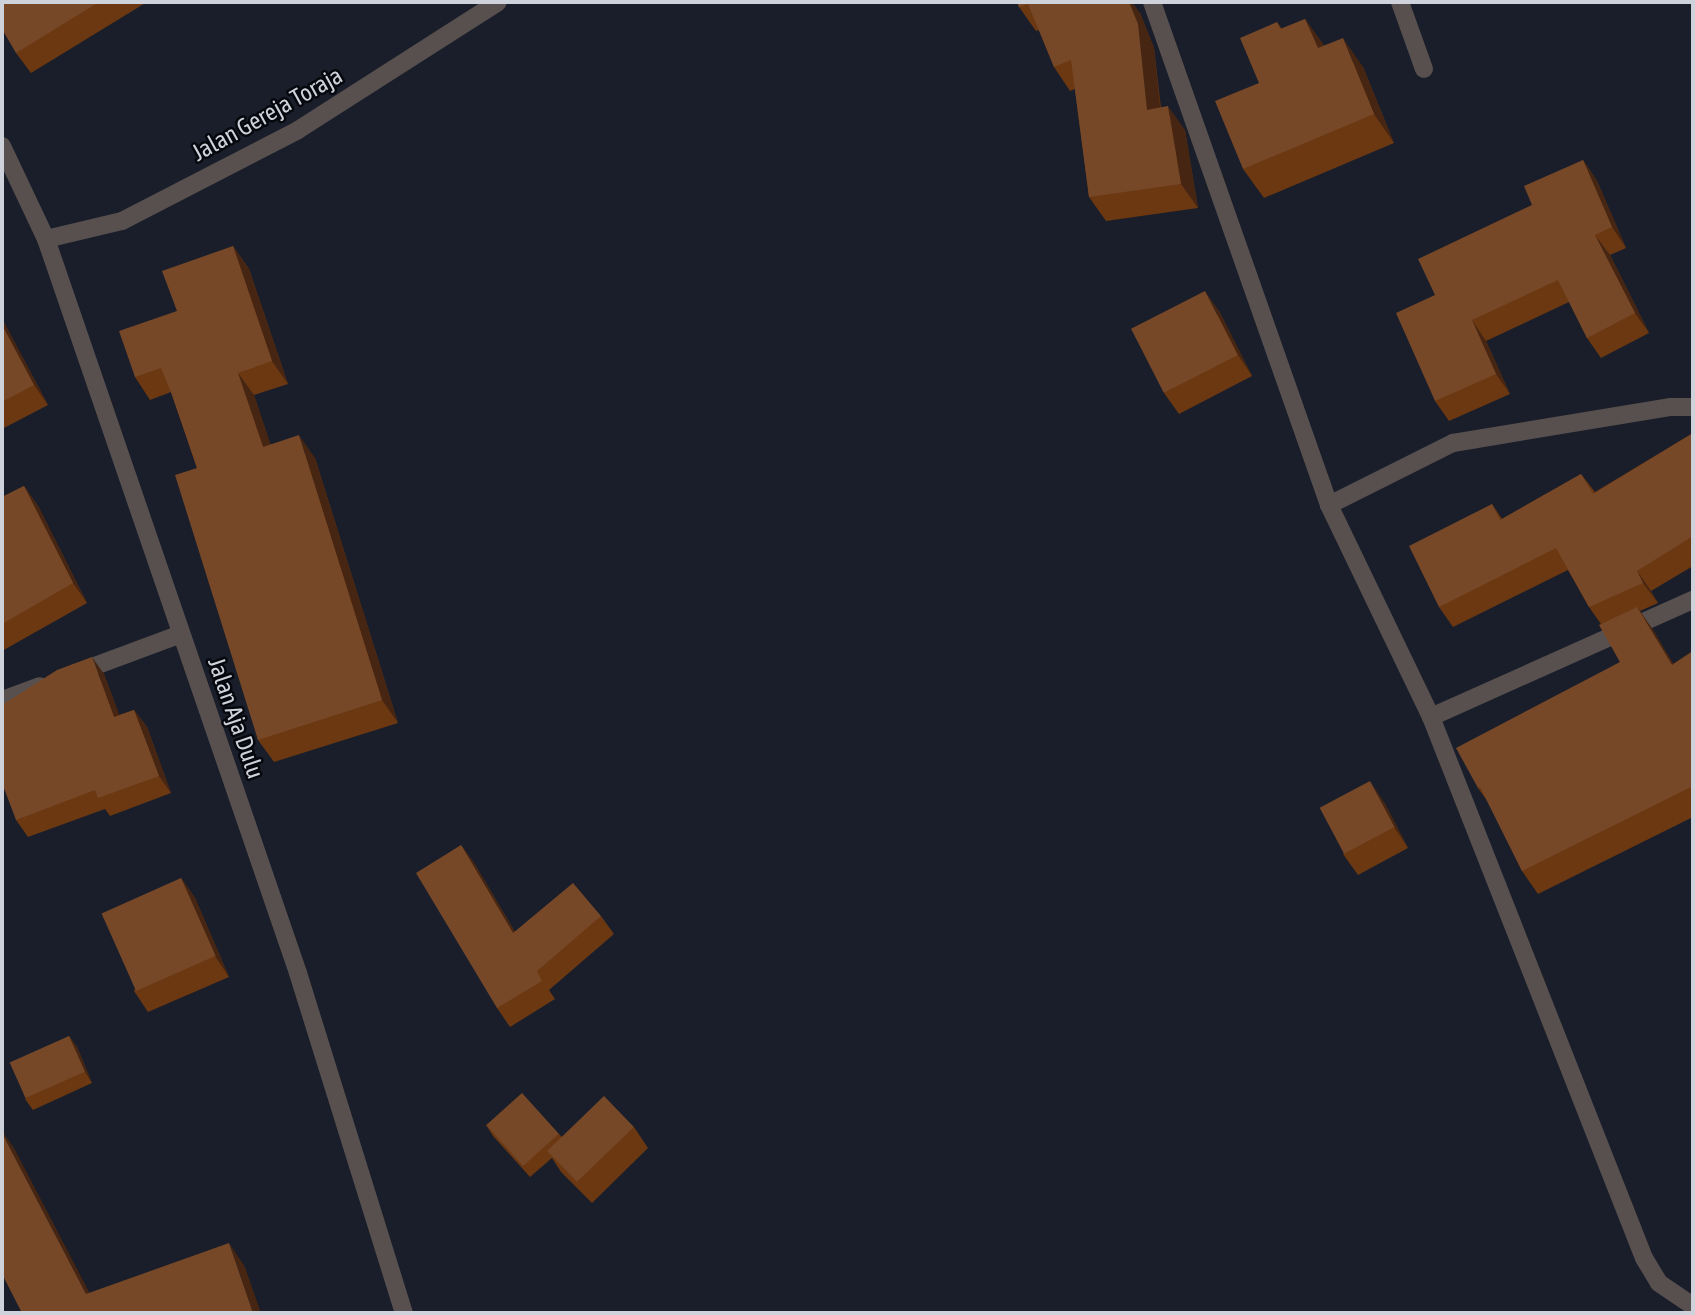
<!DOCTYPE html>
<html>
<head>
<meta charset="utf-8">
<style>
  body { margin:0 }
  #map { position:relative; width:1695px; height:1315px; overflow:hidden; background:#191e2a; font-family:"Asap Condensed",sans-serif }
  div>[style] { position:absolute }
  .minor>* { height:18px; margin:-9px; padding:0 9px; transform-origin:9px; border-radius:9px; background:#58504e }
  .wall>* { inset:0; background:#6b3812 }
  .shaded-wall>* { inset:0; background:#462613 }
  .building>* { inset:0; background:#764828; transform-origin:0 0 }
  span { translate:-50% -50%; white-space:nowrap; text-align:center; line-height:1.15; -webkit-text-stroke:5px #06080e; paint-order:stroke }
  .street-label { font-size:24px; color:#ced2da }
  .frame { position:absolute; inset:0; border:4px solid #ced2da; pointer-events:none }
</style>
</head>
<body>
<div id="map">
  <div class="minor">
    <div style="left:1152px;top:2px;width:533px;rotate:70.61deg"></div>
    <div style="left:1329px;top:505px;width:235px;rotate:64.3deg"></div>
    <div style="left:1431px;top:717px;width:287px;rotate:-24.1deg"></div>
    <div style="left:1400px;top:2px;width:71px;rotate:70.3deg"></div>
    <div style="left:2px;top:146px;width:103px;rotate:64.7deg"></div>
    <div style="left:46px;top:239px;width:776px;rotate:71.05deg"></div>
    <div style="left:298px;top:973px;width:356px;rotate:72.7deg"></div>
    <div style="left:46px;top:239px;width:78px;rotate:-13.3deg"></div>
    <div style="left:122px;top:221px;width:198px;rotate:-27.3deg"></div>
    <div style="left:298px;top:130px;width:237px;rotate:-32.6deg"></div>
    <div style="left:1329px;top:505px;width:139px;rotate:-26.6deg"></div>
    <div style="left:1453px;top:443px;width:221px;rotate:-9.4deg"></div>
    <div style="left:1671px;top:407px;width:22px"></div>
    <div style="left:76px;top:673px;width:112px;rotate:-20.4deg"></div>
    <div style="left:2px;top:700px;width:40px;rotate:-20.2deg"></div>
    <div style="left:1431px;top:717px;width:581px;rotate:68.51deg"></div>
    <div style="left:1644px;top:1258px;width:29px;rotate:59deg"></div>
    <div style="left:1659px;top:1283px;width:41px;rotate:34.1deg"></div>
  </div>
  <div class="wall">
    <div style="clip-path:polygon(3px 2px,147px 2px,31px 73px,16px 53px)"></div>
    <div style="clip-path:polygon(1017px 2px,1140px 13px,1154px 48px,1161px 108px,1185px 130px,1198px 208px,1106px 221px,1089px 197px,1075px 89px,1070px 91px,1054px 67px,1039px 30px,1036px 31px,1019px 7px)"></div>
    <div style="clip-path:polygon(1305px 19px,1324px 46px,1363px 67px,1394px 143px,1264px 198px,1243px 169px,1277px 22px,1282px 29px)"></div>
    <div style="clip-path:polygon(1583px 160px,1597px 181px,1626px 248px,1610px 255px,1649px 333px,1601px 358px,1587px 338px,1569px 302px,1486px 341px,1510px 394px,1449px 421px,1435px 401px,1435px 295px,1532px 205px)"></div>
    <div style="clip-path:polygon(233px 246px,249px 269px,288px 384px,254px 395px,270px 444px,315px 458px,398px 723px,274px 762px,258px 740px,197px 468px,171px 392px,150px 400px,135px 377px,177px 311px)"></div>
    <div style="clip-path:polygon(1219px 311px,1252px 376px,1179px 414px,1164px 393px)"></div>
    <div style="clip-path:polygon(2px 319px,48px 405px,2px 429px)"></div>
    <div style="clip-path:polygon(1693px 433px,1693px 566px,1651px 591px,1658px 603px,1640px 611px,1653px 630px,1673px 664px,1693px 651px,1693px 817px,1538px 894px,1522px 871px,1488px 802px,1478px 788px,1620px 662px,1601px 624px,1589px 607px,1568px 570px,1453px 627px,1439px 607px,1492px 504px,1502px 519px,1581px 474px,1595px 492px)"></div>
    <div style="clip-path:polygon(24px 486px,38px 506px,87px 603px,2px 651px,2px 497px)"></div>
    <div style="clip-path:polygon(104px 674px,119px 715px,134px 710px,147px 727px,171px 793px,110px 816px,105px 809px,28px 837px,16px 820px)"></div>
    <div style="clip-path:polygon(1384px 802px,1408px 848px,1358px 875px,1343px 854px)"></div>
    <div style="clip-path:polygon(461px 845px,474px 863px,515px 932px,601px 916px,614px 934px,549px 990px,555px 999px,510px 1027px,497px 1008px)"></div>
    <div style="clip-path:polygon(181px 878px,195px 898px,229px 977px,148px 1012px,134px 991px)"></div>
    <div style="clip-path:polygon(69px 1036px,77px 1047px,92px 1083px,33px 1110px,25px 1099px)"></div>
    <div style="clip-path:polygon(486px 1125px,559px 1134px,562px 1137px,634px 1127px,648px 1148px,592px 1203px,561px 1172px,552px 1158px,530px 1177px,493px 1136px)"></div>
  </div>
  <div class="shaded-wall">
    <div style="clip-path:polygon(1129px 2px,1132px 2px,1140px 13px,1154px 48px,1163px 134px,1147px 110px)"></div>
    <div style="clip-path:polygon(1305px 19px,1326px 48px,1318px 48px)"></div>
    <div style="clip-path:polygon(1343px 38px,1363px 67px,1394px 143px,1374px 114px)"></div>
    <div style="clip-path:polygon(1168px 106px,1185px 130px,1198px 208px,1181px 184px)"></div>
    <div style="clip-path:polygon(1583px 160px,1597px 181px,1626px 248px,1612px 227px)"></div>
    <div style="clip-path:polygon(1595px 235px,1610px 255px,1649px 333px,1635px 313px)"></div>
    <div style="clip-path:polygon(233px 246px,249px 269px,288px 384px,272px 361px)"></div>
    <div style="clip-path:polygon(1205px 291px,1219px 311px,1252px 376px,1238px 355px)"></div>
    <div style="clip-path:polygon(2px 319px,4px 322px,48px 405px,34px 385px,2px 325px)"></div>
    <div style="clip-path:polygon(1472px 320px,1486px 341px,1510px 394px,1496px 374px)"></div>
    <div style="clip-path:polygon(238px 373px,254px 395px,279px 469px,263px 447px)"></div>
    <div style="clip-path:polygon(299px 435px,315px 458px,398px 723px,382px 700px)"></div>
    <div style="clip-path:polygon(24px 486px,38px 506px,87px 603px,73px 583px)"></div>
    <div style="clip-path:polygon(1637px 571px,1651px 591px,1658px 603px,1643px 583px)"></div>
    <div style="clip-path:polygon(1637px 607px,1653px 630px,1688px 688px,1672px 665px)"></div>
    <div style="clip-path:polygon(92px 657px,104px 674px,127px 735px,114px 717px)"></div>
    <div style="clip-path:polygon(134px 710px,147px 727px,171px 793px,159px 776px)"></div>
    <div style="clip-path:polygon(1370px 781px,1384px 802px,1408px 848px,1394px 827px)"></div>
    <div style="clip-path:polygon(461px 845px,474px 863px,526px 951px,513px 933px)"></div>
    <div style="clip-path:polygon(181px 878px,195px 898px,229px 977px,215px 956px)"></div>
    <div style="clip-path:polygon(69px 1036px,77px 1047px,92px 1083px,85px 1072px)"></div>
    <div style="clip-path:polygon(2px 1131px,14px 1148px,100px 1313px,86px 1294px,2px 1133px)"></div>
    <div style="clip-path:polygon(229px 1243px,245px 1267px,261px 1313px,253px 1313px)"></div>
  </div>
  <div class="building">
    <div style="clip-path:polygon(3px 2px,99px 2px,16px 53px,2px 29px,2px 3px)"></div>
    <div style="clip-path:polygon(1017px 2px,1129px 2px,1138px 24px,1147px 110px,1168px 106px,1181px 184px,1089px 197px,1071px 60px,1054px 67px,1028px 4px,1019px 7px)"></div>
    <div style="clip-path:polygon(1305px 19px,1318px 48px,1343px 38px,1374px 114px,1243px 169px,1215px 101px,1259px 83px,1240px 38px,1277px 22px,1280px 29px)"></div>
    <div style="clip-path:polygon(1583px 160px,1612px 227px,1595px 235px,1635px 313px,1587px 338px,1558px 280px,1472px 320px,1496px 374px,1435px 401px,1396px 313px,1435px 295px,1418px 259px,1532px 205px,1524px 186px)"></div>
    <div style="clip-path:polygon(233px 246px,272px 361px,238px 373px,263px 447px,299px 435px,382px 700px,258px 740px,175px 475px,197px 468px,172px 395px,161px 368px,135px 377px,119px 331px,177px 311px,162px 271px)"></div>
    <div style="left:1205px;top:291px;width:72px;height:83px;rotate:63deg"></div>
    <div style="clip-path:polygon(2px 325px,34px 385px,2px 402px)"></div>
    <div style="clip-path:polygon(1693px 433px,1693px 536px,1637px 571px,1643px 583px,1589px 607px,1556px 548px,1439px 607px,1409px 546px,1492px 504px,1500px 520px,1581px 474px,1593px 494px)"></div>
    <div style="clip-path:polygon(24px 486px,73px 583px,2px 624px,2px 497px)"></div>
    <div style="clip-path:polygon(1637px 607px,1672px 665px,1693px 651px,1693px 786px,1522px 871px,1480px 787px,1478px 788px,1456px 748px,1620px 662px,1599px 625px)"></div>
    <div style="clip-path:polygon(92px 657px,114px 717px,134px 710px,159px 776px,98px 798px,95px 790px,16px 820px,2px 783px,2px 705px,57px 670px)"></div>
    <div style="left:1370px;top:781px;width:52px;height:57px;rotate:62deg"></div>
    <div style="clip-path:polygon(461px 845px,513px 933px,573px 883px,601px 916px,537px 971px,542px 981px,497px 1008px,416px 873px)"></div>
    <div style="left:181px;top:878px;width:85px;height:87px;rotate:66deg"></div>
    <div style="left:69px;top:1036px;width:39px;height:65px;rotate:66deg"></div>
    <div style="left:522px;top:1093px;width:55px;height:48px;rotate:48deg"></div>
    <div style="left:604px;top:1096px;width:43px;height:79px;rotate:46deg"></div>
    <div style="clip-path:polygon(2px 1133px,86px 1294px,229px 1243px,253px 1313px,22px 1313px,2px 1274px)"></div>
  </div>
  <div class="street-label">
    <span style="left:267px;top:114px;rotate:-29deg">Jalan Gereja Toraja</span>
    <span style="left:236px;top:718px;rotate:71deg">Jalan Aja Dulu</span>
  </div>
  <div class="frame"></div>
</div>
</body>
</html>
